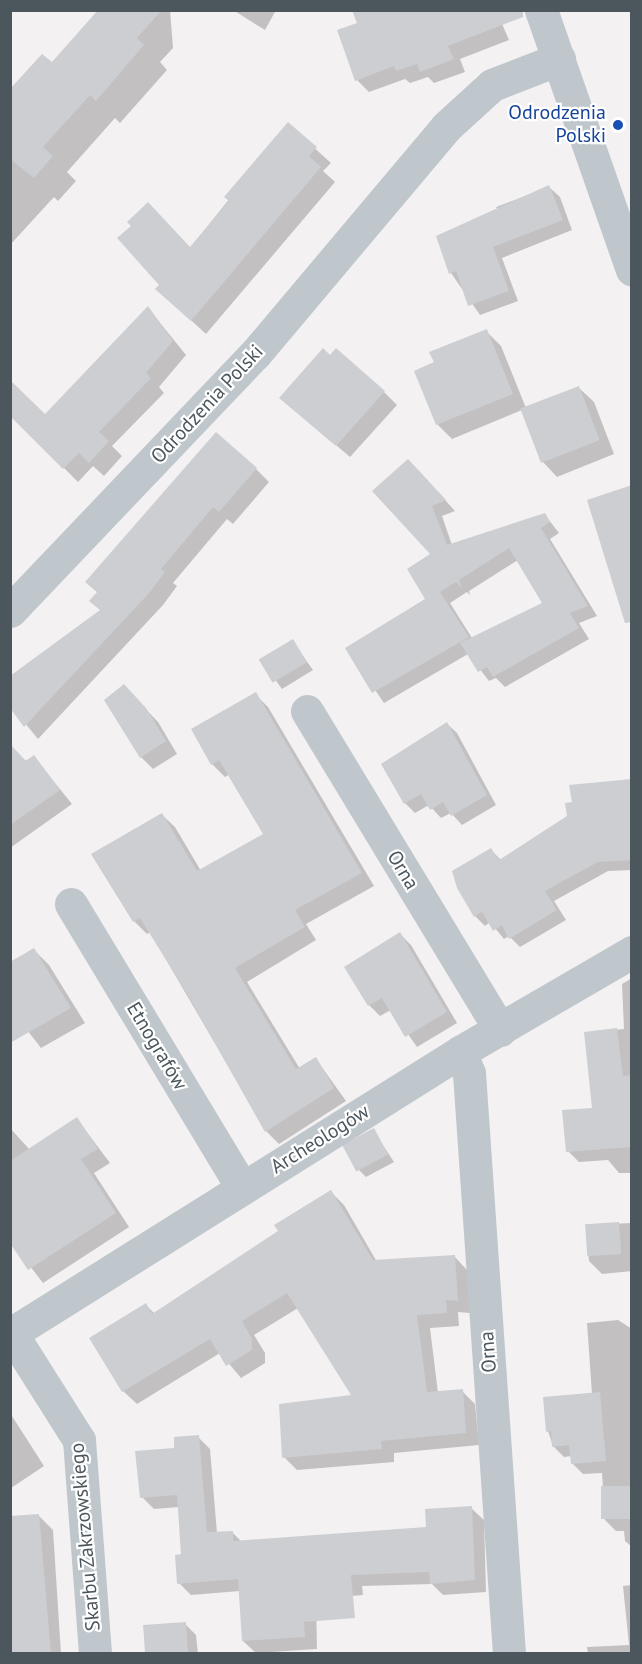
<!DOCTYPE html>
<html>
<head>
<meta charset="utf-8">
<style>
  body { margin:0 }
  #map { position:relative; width:642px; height:1664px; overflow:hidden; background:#f3f1f2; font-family:"PT Sans",sans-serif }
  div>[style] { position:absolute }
  .shadow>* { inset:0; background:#0003 }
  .building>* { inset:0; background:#ccced2; transform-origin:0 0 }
  .minor>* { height:33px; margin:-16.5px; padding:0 16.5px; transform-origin:16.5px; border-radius:16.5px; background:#bfc7cc }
  .dots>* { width:16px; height:16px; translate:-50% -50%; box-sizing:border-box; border:3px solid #fff; border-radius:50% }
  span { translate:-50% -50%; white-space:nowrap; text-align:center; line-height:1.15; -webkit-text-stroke:4.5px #fff; paint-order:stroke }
  .transit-label { font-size:20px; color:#164399 }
  .right { translate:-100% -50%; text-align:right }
  .street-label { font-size:20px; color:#4b565d }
  .frame { position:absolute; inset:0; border:12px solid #4b565d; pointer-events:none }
</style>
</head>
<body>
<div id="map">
  <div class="shadow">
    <div style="clip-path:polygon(100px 10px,170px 10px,173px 48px,160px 62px,167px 70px,120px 123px,115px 118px,67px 172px,76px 181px,58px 201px,54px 197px,10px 245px,10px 91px,52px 64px)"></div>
    <div style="clip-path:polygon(233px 10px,276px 10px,265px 30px)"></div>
    <div style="clip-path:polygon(496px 10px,509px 40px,460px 59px,465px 72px,434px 83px,428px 77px,410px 83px,405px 79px,369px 92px,357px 80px)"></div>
    <div style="clip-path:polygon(289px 125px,331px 163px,323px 171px,335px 182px,206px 334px,157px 289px)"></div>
    <div style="clip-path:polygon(549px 187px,560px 197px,572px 230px,502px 258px,518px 301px,480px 315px,451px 273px,499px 211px,496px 207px)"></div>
    <div style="clip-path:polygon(148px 308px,186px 355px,159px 387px,164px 393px,112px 446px,122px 456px,104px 476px,93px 466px,78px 482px,10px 414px,45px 416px)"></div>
    <div style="clip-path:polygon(486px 331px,501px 346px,526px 408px,579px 388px,594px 402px,614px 454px,557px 477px,543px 462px,522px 410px,452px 439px,437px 424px,435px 363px)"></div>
    <div style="clip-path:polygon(384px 392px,397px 405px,350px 457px,281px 398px)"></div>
    <div style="clip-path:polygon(256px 469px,269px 482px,233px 524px,227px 519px,173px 583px,177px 586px,163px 605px,38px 739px,10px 705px,102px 611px,98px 593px,87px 582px)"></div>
    <div style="clip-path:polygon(evenodd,419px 471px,455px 511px,442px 516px,452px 545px,545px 515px,559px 533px,550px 539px,597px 616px,579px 623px,589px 639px,505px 687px,496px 678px,489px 681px,468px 654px,384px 703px,347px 649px,427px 599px,432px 554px,419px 471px,518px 560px,544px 604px,472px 638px,450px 603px,467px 592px,470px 595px,469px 591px,518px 560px)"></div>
    <div style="clip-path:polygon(292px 641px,313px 670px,282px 689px,261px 660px)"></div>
    <div style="clip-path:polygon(255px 694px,268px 707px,374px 886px,306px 924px,316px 940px,247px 982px,300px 1069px,316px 1059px,346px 1101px,279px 1144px,266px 1131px,150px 932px,147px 934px,134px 921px,93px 854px,162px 815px,175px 827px,201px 871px,265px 835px,230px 774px,225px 777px,212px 764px,193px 730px)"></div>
    <div style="clip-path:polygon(136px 699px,158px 722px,177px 754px,153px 769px,141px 757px)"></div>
    <div style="clip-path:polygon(447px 724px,457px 733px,496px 805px,462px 825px,451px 813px,441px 818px,429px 805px,415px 813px,405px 803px)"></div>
    <div style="clip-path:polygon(34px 757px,72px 804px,10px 848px,10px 767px)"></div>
    <div style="clip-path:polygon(632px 781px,632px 870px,608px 871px,554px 901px,566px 920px,520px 947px,509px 936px,504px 939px,490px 922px,485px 926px,475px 916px,491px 850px,501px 860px,569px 817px,574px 803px)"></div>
    <div style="clip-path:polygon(400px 934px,411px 945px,457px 1023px,417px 1047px,391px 1010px,380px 1016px,369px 1005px,346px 967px)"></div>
    <div style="clip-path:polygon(34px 950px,49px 965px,85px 1023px,41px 1048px,10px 1008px)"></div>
    <div style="clip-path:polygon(632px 978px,632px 1173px,619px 1173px,608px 1160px,579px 1162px,568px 1151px,593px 1109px,586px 1033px,624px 1029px,622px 984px)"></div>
    <div style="clip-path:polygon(77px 1119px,110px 1163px,94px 1173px,129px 1227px,43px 1283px,10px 1240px,10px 1128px,30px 1150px)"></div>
    <div style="clip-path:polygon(373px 1130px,394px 1162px,366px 1177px,359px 1170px)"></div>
    <div style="clip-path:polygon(331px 1192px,344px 1205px,377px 1262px,454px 1256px,467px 1270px,470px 1313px,458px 1312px,459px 1326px,430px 1328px,438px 1393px,462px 1391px,475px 1404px,479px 1445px,394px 1453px,394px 1462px,297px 1470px,284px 1457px,354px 1396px,298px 1308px,254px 1335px,265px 1353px,265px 1363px,241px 1378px,220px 1353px,137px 1404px,123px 1391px,91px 1339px,146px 1305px,155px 1314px,280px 1232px)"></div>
    <div style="clip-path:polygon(632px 1223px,632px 1271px,602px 1274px,589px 1261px,586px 1225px)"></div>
    <div style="clip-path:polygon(618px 1320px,632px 1329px,632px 1547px,625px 1541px,624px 1531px,616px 1531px,605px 1520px,602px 1473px,583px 1474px,572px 1463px,572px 1456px,564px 1457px,553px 1446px,548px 1431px,592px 1394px,587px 1323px)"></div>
    <div style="clip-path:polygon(10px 1413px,44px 1466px,11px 1488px,10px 1487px)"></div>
    <div style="clip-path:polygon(198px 1437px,210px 1449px,217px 1533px,232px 1532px,242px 1542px,428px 1528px,471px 1508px,484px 1520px,486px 1592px,443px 1595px,432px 1584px,362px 1586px,363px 1595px,316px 1599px,317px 1649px,256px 1653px,243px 1641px,240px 1591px,191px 1595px,179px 1583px,182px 1555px,179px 1507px,154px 1509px,142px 1497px,176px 1449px)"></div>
    <div style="clip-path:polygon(39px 1516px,53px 1530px,61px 1654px,10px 1654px,10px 1518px)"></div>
    <div style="clip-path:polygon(632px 1585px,632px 1654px,588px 1654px,587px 1647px,629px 1645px,623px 1586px)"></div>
    <div style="clip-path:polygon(185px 1624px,196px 1635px,198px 1654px,146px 1654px,145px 1627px)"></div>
  </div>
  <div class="building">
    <div style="clip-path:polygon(98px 10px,162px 10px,137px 38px,144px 45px,96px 101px,90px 95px,43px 147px,53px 156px,34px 178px,10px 159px,10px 89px,42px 54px,52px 62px)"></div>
    <div style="clip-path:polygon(352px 10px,523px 10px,523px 17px,448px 46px,454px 59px,420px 72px,417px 64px,396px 71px,394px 66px,355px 81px,337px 30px,357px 23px)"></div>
    <div style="clip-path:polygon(288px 122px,317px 147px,309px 156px,321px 167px,191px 321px,155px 289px,159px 285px,117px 238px,131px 226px,127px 222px,148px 202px,190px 247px,229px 201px,224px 197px)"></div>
    <div style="clip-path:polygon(549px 185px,563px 220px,493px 247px,509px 291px,468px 306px,456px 271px,449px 274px,436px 236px)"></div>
    <div style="clip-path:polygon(148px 306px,173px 341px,146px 373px,151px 378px,99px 432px,109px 441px,89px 463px,79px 453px,63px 469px,10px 416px,10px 380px,45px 414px)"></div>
    <div style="clip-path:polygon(487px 329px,513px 394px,436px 425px,414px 371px,434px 362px,429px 352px)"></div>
    <div style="clip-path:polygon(323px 348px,330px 355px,336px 348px,385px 391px,336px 446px,279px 398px)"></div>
    <div style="left:579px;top:386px;width:58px;height:63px;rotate:69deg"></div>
    <div style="clip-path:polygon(216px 432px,257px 468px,219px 512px,213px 507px,161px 569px,165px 572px,150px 592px,24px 727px,10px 708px,10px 676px,100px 610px,89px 601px,97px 592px,85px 582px)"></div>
    <div style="clip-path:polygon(408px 459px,446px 500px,432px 506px,447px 545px,545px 513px,550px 522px,541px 528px,588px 606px,570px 613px,579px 628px,493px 677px,487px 667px,478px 672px,460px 643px,542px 603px,509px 548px,459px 580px,462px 589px,456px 582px,440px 592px,469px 637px,372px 693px,345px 648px,425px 599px,407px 569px,430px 554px,372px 491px)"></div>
    <div style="clip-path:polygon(632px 485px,632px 622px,625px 623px,587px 500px)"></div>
    <div style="left:293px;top:639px;width:27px;height:40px;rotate:59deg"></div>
    <div style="clip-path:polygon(124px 684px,146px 708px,166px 741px,140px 758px,104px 700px)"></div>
    <div style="clip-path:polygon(256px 692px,362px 873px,295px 910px,305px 927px,235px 968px,296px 1069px,316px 1057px,334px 1088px,265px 1132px,186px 992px,140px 918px,133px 922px,91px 854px,162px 813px,197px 871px,263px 834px,219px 760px,211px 765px,191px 729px)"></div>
    <div style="clip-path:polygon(447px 722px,487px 795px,451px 816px,443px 802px,430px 810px,421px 794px,404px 804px,381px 764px)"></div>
    <div style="clip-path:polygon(10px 744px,26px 761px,34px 755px,60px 790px,10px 825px)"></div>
    <div style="clip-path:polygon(632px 779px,632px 860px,598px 862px,545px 891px,557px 910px,509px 939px,502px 925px,493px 931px,482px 912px,474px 917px,457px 888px,452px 871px,491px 848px,499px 860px,567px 816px,565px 803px,572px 802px,569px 785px)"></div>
    <div style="clip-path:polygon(400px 932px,447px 1012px,405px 1037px,382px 998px,368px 1006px,344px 967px)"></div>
    <div style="clip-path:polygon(34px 948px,71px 1008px,10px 1043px,10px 962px)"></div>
    <div style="clip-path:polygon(617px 1028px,623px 1076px,632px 1075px,632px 1147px,566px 1152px,562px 1110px,592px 1108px,584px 1032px)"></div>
    <div style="clip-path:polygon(77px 1117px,98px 1149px,81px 1159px,116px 1213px,28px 1270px,10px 1243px,10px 1161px)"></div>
    <div style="left:374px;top:1128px;width:30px;height:36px;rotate:62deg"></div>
    <div style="clip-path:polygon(331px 1190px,373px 1260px,455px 1255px,458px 1301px,446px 1300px,447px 1313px,417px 1315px,427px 1392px,463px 1389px,466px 1433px,381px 1441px,382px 1449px,282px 1458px,279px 1404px,351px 1395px,287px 1293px,242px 1321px,252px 1339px,252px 1350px,226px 1366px,210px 1339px,122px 1392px,89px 1338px,146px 1303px,152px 1314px,278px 1231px,274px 1225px)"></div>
    <div style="left:619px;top:1222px;width:32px;height:34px;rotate:86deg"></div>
    <div style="clip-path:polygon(600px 1392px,606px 1461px,571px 1464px,569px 1445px,552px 1447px,551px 1431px,546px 1432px,543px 1397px)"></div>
    <div style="clip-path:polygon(199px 1435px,207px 1532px,233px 1531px,233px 1541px,426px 1527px,425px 1509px,472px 1506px,475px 1580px,430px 1584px,429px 1572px,351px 1575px,355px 1618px,304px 1622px,305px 1637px,242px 1641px,238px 1579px,177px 1584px,175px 1555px,181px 1554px,177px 1495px,140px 1498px,135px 1451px,174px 1448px,174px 1437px)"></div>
    <div style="left:632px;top:1486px;width:33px;height:31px;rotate:90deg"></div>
    <div style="clip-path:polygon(39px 1514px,51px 1653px,10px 1653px,10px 1516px)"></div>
    <div style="left:186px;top:1622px;width:31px;height:43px;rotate:86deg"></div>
  </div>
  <div class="minor">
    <div style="left:541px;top:10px;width:275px;rotate:70.7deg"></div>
    <div style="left:10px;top:611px;width:355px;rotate:-46.4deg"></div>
    <div style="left:255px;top:354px;width:297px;rotate:-49.9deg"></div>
    <div style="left:446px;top:127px;width:62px;rotate:-42.4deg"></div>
    <div style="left:492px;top:85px;width:72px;rotate:-21.2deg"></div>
    <div style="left:307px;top:711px;width:373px;rotate:58.8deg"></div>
    <div style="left:71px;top:904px;width:331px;rotate:58.9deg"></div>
    <div style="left:460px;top:1052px;width:23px;rotate:67deg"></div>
    <div style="left:469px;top:1073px;width:582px;rotate:86.06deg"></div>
    <div style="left:10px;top:1331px;width:129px;rotate:57.7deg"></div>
    <div style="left:79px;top:1440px;width:215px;rotate:85.7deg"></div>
    <div style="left:12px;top:1333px;width:529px;rotate:-32.1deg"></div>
    <div style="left:460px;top:1052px;width:199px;rotate:-30.2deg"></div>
  </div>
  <div class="dots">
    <div style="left:618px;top:125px;background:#1a4fb4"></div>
  </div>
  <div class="transit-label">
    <span class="right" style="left:606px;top:124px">Odrodzenia<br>Polski</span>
  </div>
  <div class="street-label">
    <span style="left:207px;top:404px;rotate:-47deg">Odrodzenia Polski</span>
    <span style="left:403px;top:870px;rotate:59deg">Orna</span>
    <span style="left:157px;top:1046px;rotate:59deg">Etnografów</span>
    <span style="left:320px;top:1139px;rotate:-32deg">Archeologów</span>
    <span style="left:488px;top:1352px;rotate:-94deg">Orna</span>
    <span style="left:85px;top:1537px;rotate:-95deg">Skarbu Zakrzowskiego</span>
  </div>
  <div class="frame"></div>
</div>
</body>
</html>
